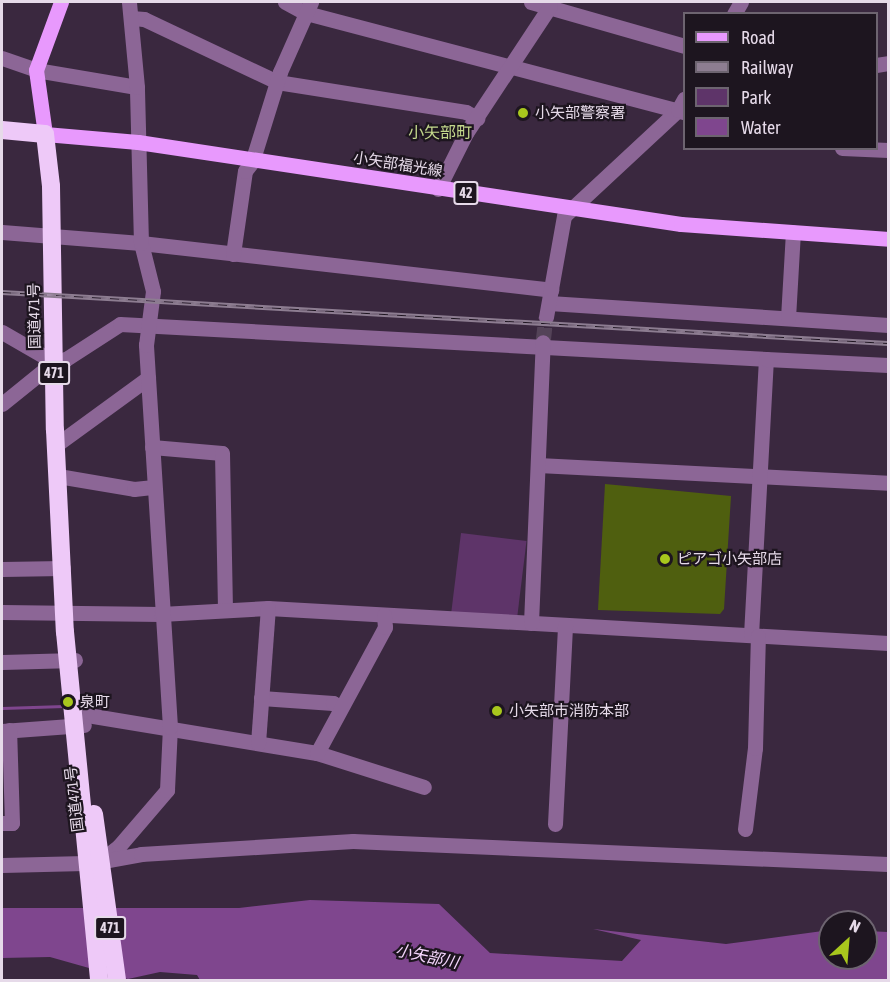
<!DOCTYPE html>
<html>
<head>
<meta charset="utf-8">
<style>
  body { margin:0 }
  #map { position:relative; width:890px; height:982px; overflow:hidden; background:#3a283f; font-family:"Asap Condensed","Noto Sans JP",sans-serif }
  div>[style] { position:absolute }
  .green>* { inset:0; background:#5e3469; transform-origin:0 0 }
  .water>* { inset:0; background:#7f468e }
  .stream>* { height:3px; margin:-1.5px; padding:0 1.5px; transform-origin:1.5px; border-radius:1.5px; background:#7f468e }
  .building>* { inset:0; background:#4f5f0f }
  .minor-tunnel>* { height:15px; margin-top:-7.5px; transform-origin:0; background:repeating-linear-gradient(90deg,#544358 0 15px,transparent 0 23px) }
  .minor>* { height:15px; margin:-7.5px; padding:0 7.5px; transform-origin:7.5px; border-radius:7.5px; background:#8c6696 }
  .major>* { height:15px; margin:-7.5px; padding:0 7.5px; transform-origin:7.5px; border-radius:7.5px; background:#e899fd }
  .highway>* { height:18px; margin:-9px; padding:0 9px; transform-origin:9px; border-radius:9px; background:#eec9f8 }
  .rail>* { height:5px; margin-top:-2.5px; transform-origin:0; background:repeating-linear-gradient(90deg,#1d151f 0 9px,#8d7d91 0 18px); box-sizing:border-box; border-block:2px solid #8d7d91 }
  .dots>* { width:16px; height:16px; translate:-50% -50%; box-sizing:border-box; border:3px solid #1d151f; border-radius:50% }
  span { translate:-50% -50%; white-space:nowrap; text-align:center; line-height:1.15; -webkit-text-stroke:4.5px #1d151f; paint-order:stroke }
  .shield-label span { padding:2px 4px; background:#1d151f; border:2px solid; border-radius:4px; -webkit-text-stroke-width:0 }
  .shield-label { font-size:14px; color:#e6dae9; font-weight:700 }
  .poi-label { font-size:15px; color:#e6dae9 }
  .left { translate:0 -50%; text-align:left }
  .street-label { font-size:15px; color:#e6dae9 }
  .neighbourhood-label { font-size:16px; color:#c3d78c }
  .water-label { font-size:16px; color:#f6d7fe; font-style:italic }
  .frame { position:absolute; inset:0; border:3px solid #e6dae9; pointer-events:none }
  .legend { position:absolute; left:683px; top:12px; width:195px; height:138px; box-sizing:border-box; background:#1d151f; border:2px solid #6d6470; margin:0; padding:8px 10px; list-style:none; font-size:18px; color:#e6dae9 }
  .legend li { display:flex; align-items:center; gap:12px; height:30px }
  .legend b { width:30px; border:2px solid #6d6470 }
  .north { position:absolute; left:818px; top:910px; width:60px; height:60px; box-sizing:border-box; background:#1d151f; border:2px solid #6d6470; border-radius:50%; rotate:26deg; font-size:16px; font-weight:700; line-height:24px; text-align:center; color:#e6dae9 }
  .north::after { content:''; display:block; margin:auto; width:21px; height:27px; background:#a8c71d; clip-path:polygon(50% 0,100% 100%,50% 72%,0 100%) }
</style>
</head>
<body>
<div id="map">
  <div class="green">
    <div style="left:461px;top:533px;width:66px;height:80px;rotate:7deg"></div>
  </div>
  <div class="water">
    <div style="clip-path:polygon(310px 900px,439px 904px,490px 953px,622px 961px,641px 940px,593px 929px,726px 944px,830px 930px,830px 958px,866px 958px,866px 931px,888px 932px,888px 980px,200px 980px,197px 975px,160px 972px,128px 979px,50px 957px,2px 958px,2px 908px,239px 908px)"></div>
  </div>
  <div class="stream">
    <div style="left:2px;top:708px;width:62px;rotate:-1.8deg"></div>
  </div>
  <div class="building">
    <div style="clip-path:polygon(605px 484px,731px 496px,724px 609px,720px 614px,598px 610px)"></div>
  </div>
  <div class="minor-tunnel">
    <div style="left:543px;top:342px;width:25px;rotate:-83deg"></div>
  </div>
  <div class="minor">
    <div style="left:285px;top:2px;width:24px;rotate:28deg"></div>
    <div style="left:306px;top:13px;width:391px;rotate:14.7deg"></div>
    <div style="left:531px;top:2px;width:159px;rotate:16deg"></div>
    <div style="left:734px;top:14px;width:14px;rotate:-60deg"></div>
    <div style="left:131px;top:18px;width:13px;rotate:4deg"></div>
    <div style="left:144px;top:19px;width:147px;rotate:25.3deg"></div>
    <div style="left:277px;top:82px;width:191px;rotate:9deg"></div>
    <div style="left:466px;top:112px;width:13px;rotate:29deg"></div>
    <div style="left:2px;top:58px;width:36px;rotate:19deg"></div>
    <div style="left:36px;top:70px;width:102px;rotate:9.6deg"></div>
    <div style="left:876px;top:65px;width:12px;rotate:-9deg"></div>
    <div style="left:842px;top:148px;width:46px;rotate:2.5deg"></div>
    <div style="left:438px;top:189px;width:63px;rotate:-63.4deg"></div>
    <div style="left:466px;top:133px;width:152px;rotate:-56.5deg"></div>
    <div style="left:2px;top:232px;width:139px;rotate:4.5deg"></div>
    <div style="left:141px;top:243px;width:413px;rotate:6.5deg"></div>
    <div style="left:233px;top:254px;width:84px;rotate:-81.8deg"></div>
    <div style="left:245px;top:171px;width:11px;rotate:-52deg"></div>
    <div style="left:252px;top:162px;width:94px;rotate:-72.7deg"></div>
    <div style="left:280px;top:72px;width:77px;rotate:-66.1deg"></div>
    <div style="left:549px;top:303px;width:340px;rotate:3.7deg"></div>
    <div style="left:546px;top:317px;width:103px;rotate:-79.9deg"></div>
    <div style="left:564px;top:216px;width:156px;rotate:-42.9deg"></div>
    <div style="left:678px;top:110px;width:13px;rotate:-61deg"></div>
    <div style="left:788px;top:318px;width:86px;rotate:-86.7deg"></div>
    <div style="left:2px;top:332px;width:60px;rotate:30deg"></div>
    <div style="left:2px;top:404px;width:67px;rotate:-38.9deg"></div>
    <div style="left:54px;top:362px;width:12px;rotate:-14deg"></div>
    <div style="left:66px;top:359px;width:64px;rotate:-32.9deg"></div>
    <div style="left:120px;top:324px;width:647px;rotate:3.1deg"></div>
    <div style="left:56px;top:445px;width:114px;rotate:-36.1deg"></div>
    <div style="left:152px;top:447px;width:70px;rotate:4.9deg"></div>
    <div style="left:222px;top:453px;width:156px;rotate:88.9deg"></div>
    <div style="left:538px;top:465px;width:350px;rotate:2.9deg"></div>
    <div style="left:58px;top:476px;width:77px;rotate:9.7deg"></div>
    <div style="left:134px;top:489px;width:20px;rotate:-6deg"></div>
    <div style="left:2px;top:569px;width:61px;rotate:-0.9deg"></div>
    <div style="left:2px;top:612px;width:159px;rotate:0.7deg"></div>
    <div style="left:161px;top:614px;width:107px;rotate:-3.2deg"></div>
    <div style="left:268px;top:608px;width:621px;rotate:3.23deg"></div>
    <div style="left:531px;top:623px;width:281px;rotate:-87.6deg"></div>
    <div style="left:751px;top:635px;width:276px;rotate:-86.9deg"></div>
    <div style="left:766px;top:359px;width:122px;rotate:2.8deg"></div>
    <div style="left:2px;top:662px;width:73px;rotate:-1.6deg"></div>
    <div style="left:261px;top:698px;width:72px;rotate:4deg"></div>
    <div style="left:333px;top:703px;width:8px;rotate:30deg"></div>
    <div style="left:75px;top:713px;width:245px;rotate:9.4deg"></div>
    <div style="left:317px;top:753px;width:112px;rotate:17.6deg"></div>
    <div style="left:2px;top:731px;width:82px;rotate:-4.2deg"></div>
    <div style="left:258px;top:743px;width:135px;rotate:-85.8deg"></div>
    <div style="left:317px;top:753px;width:143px;rotate:-61.6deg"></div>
    <div style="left:385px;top:627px;width:12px;rotate:-95deg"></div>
    <div style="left:2px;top:823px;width:10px"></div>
    <div style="left:12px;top:823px;width:93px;rotate:-91.8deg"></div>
    <div style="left:555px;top:824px;width:199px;rotate:-87.1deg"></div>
    <div style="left:745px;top:829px;width:82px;rotate:-83deg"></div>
    <div style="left:755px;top:748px;width:112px;rotate:-88.5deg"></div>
    <div style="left:100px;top:861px;width:24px;rotate:-38deg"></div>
    <div style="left:119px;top:846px;width:74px;rotate:-49.4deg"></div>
    <div style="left:167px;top:790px;width:63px;rotate:-87.3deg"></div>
    <div style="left:170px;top:727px;width:383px;rotate:-93.6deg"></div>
    <div style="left:146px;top:345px;width:54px;rotate:-82.6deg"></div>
    <div style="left:153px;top:291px;width:49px;rotate:-104deg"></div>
    <div style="left:141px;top:243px;width:156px;rotate:-91.5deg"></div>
    <div style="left:137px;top:87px;width:85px;rotate:-95.4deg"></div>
    <div style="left:103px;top:861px;width:39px;rotate:-10deg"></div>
    <div style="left:141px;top:854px;width:212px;rotate:-3.5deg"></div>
    <div style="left:353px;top:841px;width:535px;rotate:2.46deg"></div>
    <div style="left:2px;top:865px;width:83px;rotate:-1.4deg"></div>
  </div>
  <div class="major">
    <div style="left:61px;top:2px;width:72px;rotate:110.2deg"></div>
    <div style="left:36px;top:70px;width:65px;rotate:82deg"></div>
    <div style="left:45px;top:134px;width:93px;rotate:4.9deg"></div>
    <div style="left:138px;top:142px;width:549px;rotate:8.59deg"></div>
    <div style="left:681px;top:224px;width:208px;rotate:4.1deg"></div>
  </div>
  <div class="highway">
    <div style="left:2px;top:130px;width:43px;rotate:5.3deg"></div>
    <div style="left:45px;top:134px;width:52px;rotate:83.4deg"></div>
    <div style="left:51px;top:186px;width:244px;rotate:89.1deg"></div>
    <div style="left:55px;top:430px;width:202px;rotate:87.2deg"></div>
    <div style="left:65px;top:632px;width:350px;rotate:84.4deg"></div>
    <div style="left:94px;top:814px;width:168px;rotate:82.1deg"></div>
  </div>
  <div class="rail">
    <div style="left:2px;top:292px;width:887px;rotate:3.29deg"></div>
  </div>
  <div class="dots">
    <div style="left:523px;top:113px;background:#a8c71d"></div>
    <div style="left:665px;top:559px;background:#a8c71d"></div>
    <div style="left:68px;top:702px;background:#a8c71d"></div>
    <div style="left:497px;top:711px;background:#a8c71d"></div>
  </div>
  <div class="shield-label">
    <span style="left:466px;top:193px">42</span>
    <span style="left:54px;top:373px">471</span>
    <span style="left:110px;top:928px">471</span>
  </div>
  <div class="poi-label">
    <span class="left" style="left:535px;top:113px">小矢部警察署</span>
    <span class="left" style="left:677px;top:559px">ピアゴ小矢部店</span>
    <span class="left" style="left:80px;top:702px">泉町</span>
    <span class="left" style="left:509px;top:711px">小矢部市消防本部</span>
  </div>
  <div class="street-label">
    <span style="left:398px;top:164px;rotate:9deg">小矢部福光線</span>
    <span style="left:34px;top:316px;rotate:-91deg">国道471号</span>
    <span style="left:74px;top:799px;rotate:-97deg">国道471号</span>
  </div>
  <div class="neighbourhood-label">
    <span style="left:440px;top:132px">小矢部町</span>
  </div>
  <div class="water-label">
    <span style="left:427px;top:956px;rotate:12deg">小矢部川</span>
  </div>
  <div class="frame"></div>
  <ul class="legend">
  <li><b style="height:8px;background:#e899fd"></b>Road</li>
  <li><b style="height:8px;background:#8d7d91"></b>Railway</li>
  <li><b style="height:16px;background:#5e3469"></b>Park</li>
  <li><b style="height:16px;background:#7f468e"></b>Water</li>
  </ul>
  <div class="north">N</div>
</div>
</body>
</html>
